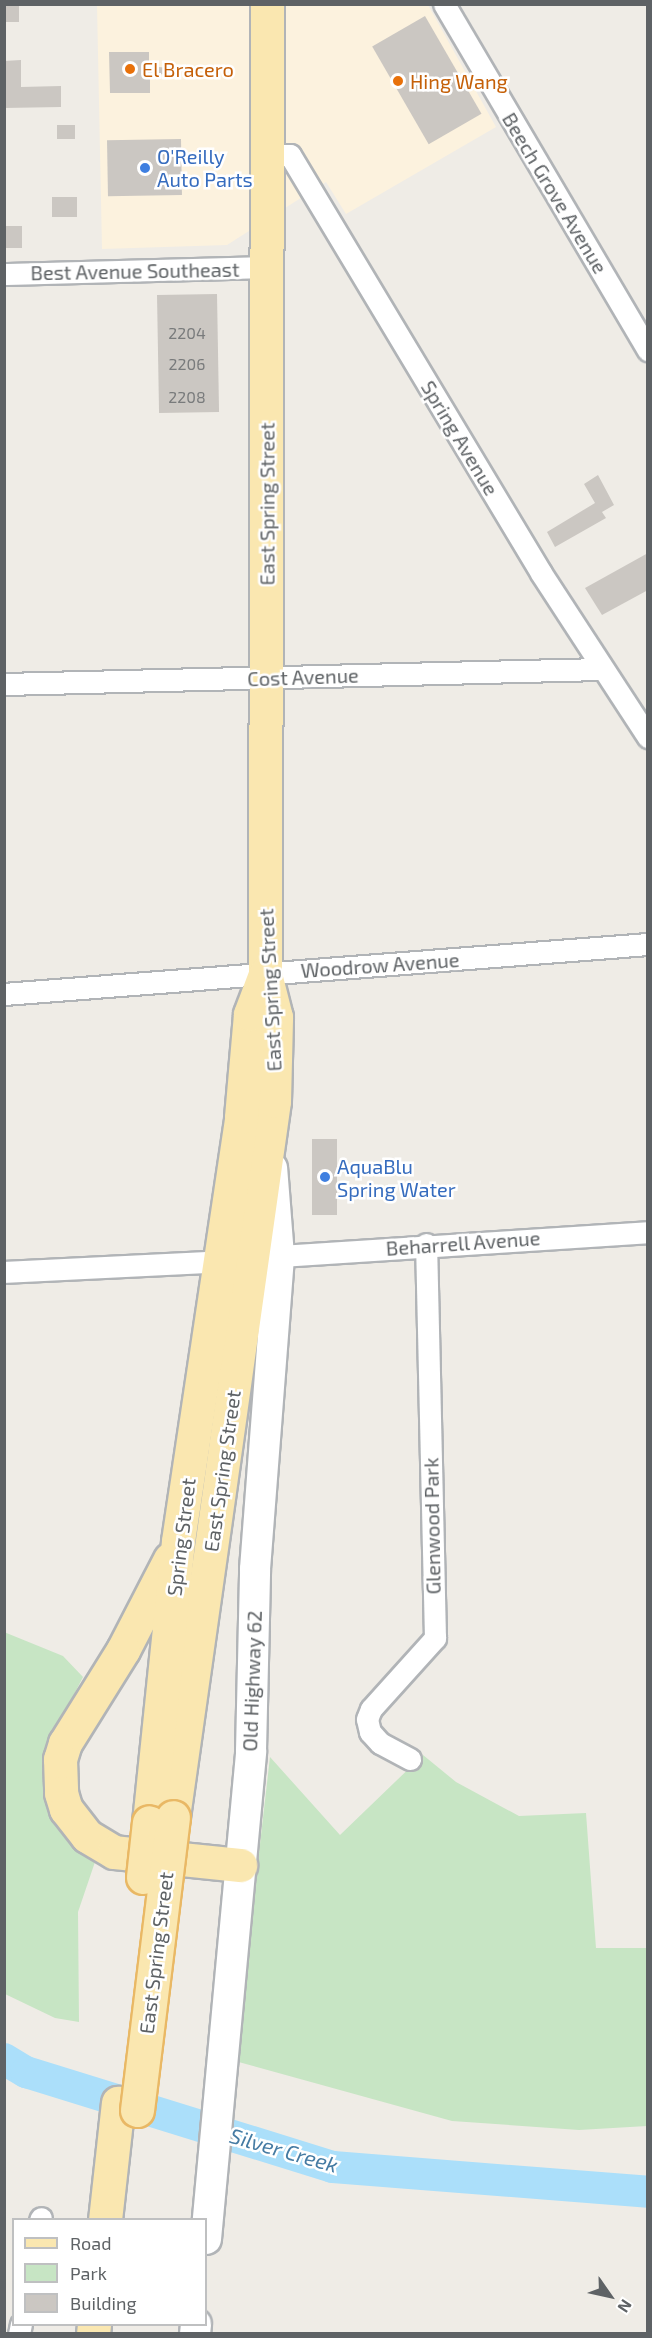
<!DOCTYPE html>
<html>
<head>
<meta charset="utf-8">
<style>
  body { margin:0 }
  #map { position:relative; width:652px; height:2338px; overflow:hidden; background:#efece6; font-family:"Exo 2",sans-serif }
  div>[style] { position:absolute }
  .commercial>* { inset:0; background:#fcf2de }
  .green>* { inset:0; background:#c7e5c4 }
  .river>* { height:32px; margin:-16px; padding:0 16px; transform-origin:16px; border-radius:16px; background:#abdffa }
  .building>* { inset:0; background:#cbc7c2; transform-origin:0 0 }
  .roads { filter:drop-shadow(2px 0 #b1b4b7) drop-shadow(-2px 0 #b1b4b7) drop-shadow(0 2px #b1b4b7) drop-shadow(0 -2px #b1b4b7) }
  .street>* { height:21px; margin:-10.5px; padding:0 10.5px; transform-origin:10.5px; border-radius:10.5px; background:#fff }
  .secondary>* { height:30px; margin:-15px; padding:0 15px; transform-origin:15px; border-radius:15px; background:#fff }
  .primary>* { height:33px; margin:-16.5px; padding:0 16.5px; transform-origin:16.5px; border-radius:16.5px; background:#fae7b0 }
  .bridges { filter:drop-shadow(2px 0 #e9b865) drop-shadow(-2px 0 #e9b865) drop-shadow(0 2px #e9b865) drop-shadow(0 -2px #e9b865) }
  .primary-bridge>* { height:33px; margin:-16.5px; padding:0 16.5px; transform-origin:16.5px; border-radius:16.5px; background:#fae7b0 }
  .dots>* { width:16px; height:16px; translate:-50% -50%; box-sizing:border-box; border:3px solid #fff; border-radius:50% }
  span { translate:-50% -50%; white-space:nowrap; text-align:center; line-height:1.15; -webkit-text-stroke:5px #fff; paint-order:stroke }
  .number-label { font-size:16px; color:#797b7c }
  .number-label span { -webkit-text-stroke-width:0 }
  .food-label { font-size:20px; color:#c56008 }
  .left { translate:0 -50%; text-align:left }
  .shop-label { font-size:20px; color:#366cbe }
  .street-label { font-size:20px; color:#5e6265 }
  .water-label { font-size:21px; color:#457ba3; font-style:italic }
  .frame { position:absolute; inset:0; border:6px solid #5e6265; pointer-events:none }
  .legend { position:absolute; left:12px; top:2218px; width:195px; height:108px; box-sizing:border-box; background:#fff; border:2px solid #bfc0c1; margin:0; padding:8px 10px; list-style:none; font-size:18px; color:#5e6265 }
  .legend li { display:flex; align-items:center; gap:12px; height:30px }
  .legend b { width:30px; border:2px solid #bfc0c1 }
  .north { position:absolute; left:580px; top:2266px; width:60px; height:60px; -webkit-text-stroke:4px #fff; paint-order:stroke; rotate:124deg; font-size:16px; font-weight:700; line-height:24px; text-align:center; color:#5e6265 }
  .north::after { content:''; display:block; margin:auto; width:21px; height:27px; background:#5e6265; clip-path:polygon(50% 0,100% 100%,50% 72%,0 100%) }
</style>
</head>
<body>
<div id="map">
  <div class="commercial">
    <div style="clip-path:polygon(97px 5px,428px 5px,496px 127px,346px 214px,326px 182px,227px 245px,102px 249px)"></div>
  </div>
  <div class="green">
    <div style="clip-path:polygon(4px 1632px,63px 1656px,83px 1677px,44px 1753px,54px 1817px,96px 1859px,78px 1912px,79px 2022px,55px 2018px,5px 1994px)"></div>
    <div style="clip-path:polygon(423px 1755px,456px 1782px,519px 1816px,586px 1813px,596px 1948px,647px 1948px,647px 2126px,579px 2130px,452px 2121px,235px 2061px,270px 1757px,340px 1835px)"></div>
  </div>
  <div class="river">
    <div style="left:4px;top:2059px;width:26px;rotate:31deg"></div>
    <div style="left:26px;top:2072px;width:321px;rotate:17.2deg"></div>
    <div style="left:333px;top:2167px;width:316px;rotate:4.5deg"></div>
  </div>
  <div class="building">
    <div style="left:4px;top:4px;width:15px;height:18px"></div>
    <div style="left:425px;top:16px;width:113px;height:61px;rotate:60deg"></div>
    <div style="clip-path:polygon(109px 52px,149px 52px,149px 66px,178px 69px,150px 78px,150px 93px,110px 93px)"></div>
    <div style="clip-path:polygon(21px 60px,21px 87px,61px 86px,61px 107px,4px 108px,4px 61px)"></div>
    <div style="left:57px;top:125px;width:18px;height:14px"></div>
    <div style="left:181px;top:139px;width:56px;height:74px;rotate:89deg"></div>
    <div style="left:77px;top:197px;width:20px;height:25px;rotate:90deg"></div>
    <div style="left:4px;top:226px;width:18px;height:22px"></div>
    <div style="left:217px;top:294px;width:118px;height:60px;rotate:89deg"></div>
    <div style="clip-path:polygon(598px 475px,614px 505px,602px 512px,606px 518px,555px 547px,547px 532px,595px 503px,584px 484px)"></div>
    <div style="clip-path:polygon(648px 553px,648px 590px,602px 615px,585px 588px)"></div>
    <div style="left:312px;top:1139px;width:25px;height:76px"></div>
  </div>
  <div class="roads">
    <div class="street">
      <div style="left:444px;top:4px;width:402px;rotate:59.5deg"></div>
      <div style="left:267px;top:155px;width:23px"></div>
      <div style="left:290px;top:155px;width:488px;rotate:59deg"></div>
      <div style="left:541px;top:573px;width:196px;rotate:56.9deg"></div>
      <div style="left:4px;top:274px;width:262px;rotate:-1.5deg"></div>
      <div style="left:4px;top:684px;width:598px;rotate:-1.44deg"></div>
      <div style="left:4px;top:994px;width:646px;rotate:-4.44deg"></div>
      <div style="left:279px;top:1256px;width:370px;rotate:-3.7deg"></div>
      <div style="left:4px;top:1272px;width:228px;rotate:-2.8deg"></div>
      <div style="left:410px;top:1759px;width:34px;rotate:-152deg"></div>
      <div style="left:380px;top:1743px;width:15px;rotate:-132deg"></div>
      <div style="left:370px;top:1732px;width:13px;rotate:-103deg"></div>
      <div style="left:367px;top:1719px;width:11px;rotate:-68deg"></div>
      <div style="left:371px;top:1709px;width:96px;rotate:-48deg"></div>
      <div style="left:435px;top:1638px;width:394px;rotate:-91.3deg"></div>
      <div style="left:40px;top:2220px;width:2px;rotate:-63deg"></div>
      <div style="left:19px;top:2334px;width:10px;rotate:-79deg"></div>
    </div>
    <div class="secondary">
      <div style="left:206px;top:2239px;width:490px;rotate:-84.7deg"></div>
      <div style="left:251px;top:1751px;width:182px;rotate:-88.7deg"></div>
      <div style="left:255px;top:1569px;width:314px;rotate:-85.6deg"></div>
      <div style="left:279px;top:1256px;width:88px;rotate:-94.5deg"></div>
      <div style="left:195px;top:2334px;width:10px;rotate:-84deg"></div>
    </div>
    <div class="primary">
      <div style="left:170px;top:1559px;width:102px;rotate:117.3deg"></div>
      <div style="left:123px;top:1650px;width:110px;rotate:121.9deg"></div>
      <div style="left:65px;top:1743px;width:17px;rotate:107deg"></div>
      <div style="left:60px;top:1759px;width:34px;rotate:88deg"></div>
      <div style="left:61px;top:1793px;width:17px;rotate:73deg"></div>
      <div style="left:66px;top:1809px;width:34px;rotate:52deg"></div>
      <div style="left:87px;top:1836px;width:31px;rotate:31deg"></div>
      <div style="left:114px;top:1852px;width:127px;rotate:5.9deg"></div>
      <div style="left:173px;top:1817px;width:723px;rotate:-81.97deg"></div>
      <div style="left:274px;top:1101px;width:84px;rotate:-88.6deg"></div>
      <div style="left:276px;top:1017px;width:44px;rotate:-104.3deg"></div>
      <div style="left:265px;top:974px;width:970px;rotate:-89.88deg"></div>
      <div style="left:149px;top:1822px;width:282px;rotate:-84.1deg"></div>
      <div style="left:178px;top:1541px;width:429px;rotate:-81.5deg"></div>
      <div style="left:241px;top:1117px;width:103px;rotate:-85deg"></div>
      <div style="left:250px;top:1014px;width:43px;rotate:-69.4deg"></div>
      <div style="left:105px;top:2220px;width:118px;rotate:-83.7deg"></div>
      <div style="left:93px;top:2334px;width:10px;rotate:-84deg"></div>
    </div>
  </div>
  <div class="bridges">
    <div class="primary-bridge">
      <div style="left:143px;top:1877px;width:55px;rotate:-83.8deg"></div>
      <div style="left:137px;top:2110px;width:295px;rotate:-83deg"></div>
    </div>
  </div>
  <div class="dots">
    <div style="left:130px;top:69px;background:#e8710a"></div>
    <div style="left:398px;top:81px;background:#e8710a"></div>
    <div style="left:145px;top:168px;background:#3f7fe0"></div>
    <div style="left:325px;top:1177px;background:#3f7fe0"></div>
  </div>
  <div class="number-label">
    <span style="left:187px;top:333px">2204</span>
    <span style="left:187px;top:364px">2206</span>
    <span style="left:187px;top:397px">2208</span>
  </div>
  <div class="food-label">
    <span class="left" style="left:142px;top:69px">El Bracero</span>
    <span class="left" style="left:410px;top:81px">Hing Wang</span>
  </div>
  <div class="shop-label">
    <span class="left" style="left:157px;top:168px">O'Reilly<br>Auto Parts</span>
    <span class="left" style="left:337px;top:1178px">AquaBlu<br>Spring Water</span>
  </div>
  <div class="street-label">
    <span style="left:555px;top:193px;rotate:59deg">Beech Grove Avenue</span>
    <span style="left:135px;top:271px;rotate:-1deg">Best Avenue Southeast</span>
    <span style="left:460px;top:438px;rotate:59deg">Spring Avenue</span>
    <span style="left:267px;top:504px;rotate:-90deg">East Spring Street</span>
    <span style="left:303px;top:677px;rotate:-2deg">Cost Avenue</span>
    <span style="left:380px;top:965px;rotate:-4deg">Woodrow Avenue</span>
    <span style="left:270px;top:990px;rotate:-93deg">East Spring Street</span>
    <span style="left:463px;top:1243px;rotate:-4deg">Beharrell Avenue</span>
    <span style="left:222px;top:1471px;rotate:-82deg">East Spring Street</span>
    <span style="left:432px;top:1526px;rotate:-91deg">Glenwood Park</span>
    <span style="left:181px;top:1537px;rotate:-83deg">Spring Street</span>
    <span style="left:252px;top:1681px;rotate:-88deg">Old Highway 62</span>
    <span style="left:156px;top:1953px;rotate:-83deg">East Spring Street</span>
  </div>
  <div class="water-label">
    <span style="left:284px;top:2150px;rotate:16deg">Silver Creek</span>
  </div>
  <div class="frame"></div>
  <ul class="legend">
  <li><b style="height:8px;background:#fae7b0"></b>Road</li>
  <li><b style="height:16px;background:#c7e5c4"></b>Park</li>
  <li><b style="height:16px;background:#cbc7c2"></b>Building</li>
  </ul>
  <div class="north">N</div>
</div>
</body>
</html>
